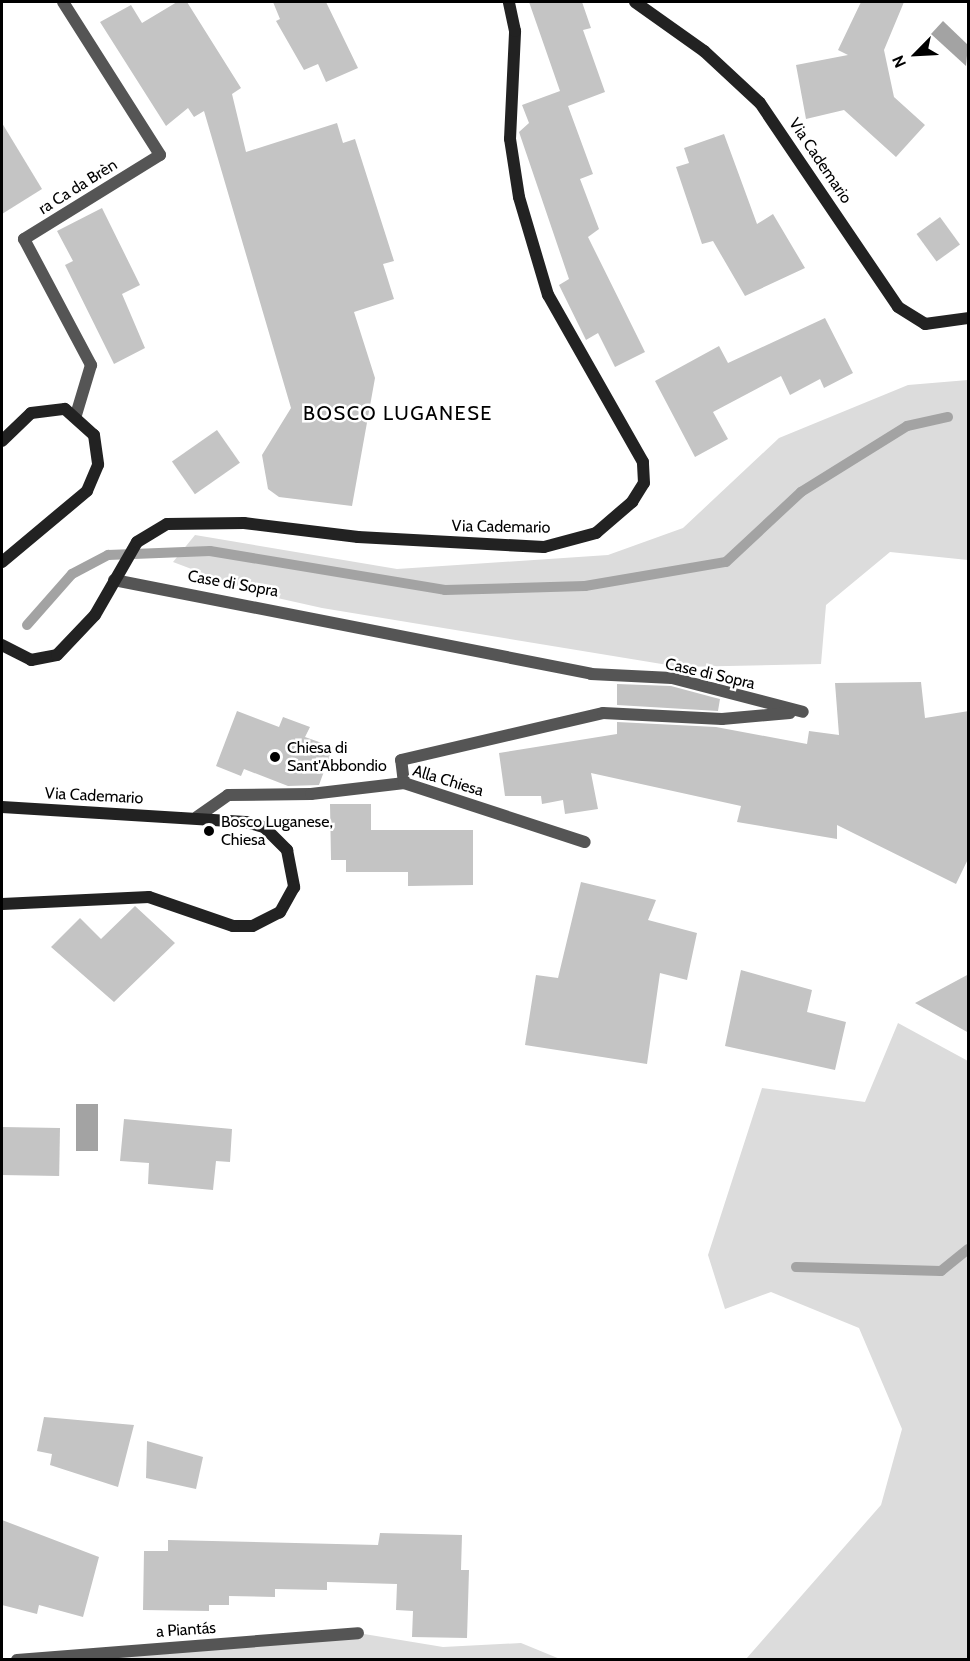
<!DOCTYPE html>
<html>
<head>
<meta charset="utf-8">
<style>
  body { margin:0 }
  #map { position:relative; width:970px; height:1661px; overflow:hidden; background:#fff; font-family:Cabin,sans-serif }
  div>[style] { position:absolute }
  .green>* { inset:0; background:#dcdcdc }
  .water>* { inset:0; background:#a3a3a3; transform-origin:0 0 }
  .stream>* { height:10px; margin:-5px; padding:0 5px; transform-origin:5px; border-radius:5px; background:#a3a3a3 }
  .building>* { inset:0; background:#c4c4c4; transform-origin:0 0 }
  .street>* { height:12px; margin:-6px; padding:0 6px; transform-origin:6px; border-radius:6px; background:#555 }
  .secondary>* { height:12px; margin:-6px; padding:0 6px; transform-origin:6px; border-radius:6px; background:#222 }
  .dots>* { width:16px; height:16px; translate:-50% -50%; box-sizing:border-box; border:3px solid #fff; border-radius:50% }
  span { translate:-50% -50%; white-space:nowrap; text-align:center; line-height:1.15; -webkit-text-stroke:5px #fff; paint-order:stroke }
  .street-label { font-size:16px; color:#000 }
  .poi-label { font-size:16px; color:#000 }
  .left { translate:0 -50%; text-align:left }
  .quarter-label { font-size:20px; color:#000; letter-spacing:1.5px }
  .frame { position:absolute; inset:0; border:3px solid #000; pointer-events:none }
  .north { position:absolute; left:886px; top:24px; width:60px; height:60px; -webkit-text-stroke:4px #fff; paint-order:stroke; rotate:246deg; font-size:16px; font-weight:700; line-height:24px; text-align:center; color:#000 }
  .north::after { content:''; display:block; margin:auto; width:21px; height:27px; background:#000; clip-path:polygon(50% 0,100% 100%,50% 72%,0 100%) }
</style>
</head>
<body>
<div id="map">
  <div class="green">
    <div style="clip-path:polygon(968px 380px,968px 560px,890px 552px,826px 605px,821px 664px,680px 667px,322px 608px,255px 593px,173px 562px,195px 535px,397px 569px,608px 555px,683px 528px,779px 438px,908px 385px)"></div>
    <div style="clip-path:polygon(898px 1023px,968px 1061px,968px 1659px,746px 1659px,881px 1505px,902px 1429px,859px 1328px,771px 1292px,725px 1309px,708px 1255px,762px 1088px,865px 1102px)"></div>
    <div style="clip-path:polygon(358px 1633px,443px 1647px,521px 1643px,560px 1659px,17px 1660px)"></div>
  </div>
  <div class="water">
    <div style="clip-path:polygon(943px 21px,968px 45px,966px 66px,931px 34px)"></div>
    <div style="left:76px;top:1104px;width:22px;height:47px"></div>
  </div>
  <div class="stream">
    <div style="left:27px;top:625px;width:68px;rotate:-48.6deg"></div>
    <div style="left:72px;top:574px;width:41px;rotate:-27.8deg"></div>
    <div style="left:108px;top:555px;width:102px;rotate:-2.2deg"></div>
    <div style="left:210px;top:551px;width:238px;rotate:9.4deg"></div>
    <div style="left:445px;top:590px;width:140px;rotate:-1.6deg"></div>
    <div style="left:585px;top:586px;width:143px;rotate:-9.7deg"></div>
    <div style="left:726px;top:562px;width:103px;rotate:-43deg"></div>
    <div style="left:801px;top:492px;width:125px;rotate:-31.9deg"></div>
    <div style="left:907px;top:426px;width:42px;rotate:-12.4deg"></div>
    <div style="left:796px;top:1267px;width:145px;rotate:1.6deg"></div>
    <div style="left:941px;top:1271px;width:35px;rotate:-39deg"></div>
  </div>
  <div class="building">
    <div style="clip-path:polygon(177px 2px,187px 2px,241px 88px,232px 94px,246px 152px,337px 123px,343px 143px,355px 139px,394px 261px,383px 264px,394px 299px,354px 312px,375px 378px,352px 506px,279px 497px,268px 489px,262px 455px,291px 408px,204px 111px,194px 117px,188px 108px,166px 126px,100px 22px,131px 5px,142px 23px)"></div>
    <div style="clip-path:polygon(273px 2px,326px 2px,358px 68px,326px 82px,318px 64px,304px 70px,276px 21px,280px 19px)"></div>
    <div style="clip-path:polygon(529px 2px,582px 2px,591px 28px,583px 30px,605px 92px,568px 106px,593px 174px,580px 179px,599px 229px,588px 237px,645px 352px,615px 367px,598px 333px,586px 340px,559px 285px,569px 279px,519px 132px,529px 123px,522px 105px,560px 91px)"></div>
    <div style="clip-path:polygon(861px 2px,904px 2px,884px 50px,894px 97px,925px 125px,896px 157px,844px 110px,806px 119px,796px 65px,848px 55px,838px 50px)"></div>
    <div style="clip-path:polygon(2px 123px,42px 189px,2px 214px)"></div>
    <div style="clip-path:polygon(724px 134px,757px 224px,773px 214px,805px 268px,745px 296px,713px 241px,702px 244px,676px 167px,689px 163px,684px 148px)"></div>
    <div style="clip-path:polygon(102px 208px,140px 285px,122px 294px,145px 348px,114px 364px,65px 265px,73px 261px,57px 231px)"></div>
    <div style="left:940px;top:217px;width:34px;height:29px;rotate:54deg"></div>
    <div style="clip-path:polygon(825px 318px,853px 373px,824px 388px,820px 379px,790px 395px,781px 376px,713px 412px,728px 439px,695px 457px,655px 381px,719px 346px,728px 363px)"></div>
    <div style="left:217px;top:430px;width:40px;height:55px;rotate:55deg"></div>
    <div style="clip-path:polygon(921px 682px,925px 718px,969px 711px,969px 857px,956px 884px,837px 825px,837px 839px,737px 822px,741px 806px,591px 773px,598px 809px,565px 814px,563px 800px,542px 804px,541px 796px,505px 796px,499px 753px,617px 734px,617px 722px,716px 727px,807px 744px,809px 731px,839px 735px,835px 683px)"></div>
    <div style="clip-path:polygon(617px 684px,671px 686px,712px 697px,720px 699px,718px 711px,617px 705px)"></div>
    <div style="clip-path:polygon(237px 711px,279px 727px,283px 717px,310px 727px,305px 737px,333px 747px,319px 785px,288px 786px,244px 769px,241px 776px,216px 766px)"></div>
    <div style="clip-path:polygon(330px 804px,371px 804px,371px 830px,473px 830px,473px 885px,408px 886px,408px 872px,346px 872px,346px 860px,331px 860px)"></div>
    <div style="clip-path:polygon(581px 882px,656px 900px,648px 920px,697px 933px,687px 980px,660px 973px,647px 1064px,525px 1045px,536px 975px,558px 978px)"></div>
    <div style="clip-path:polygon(135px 906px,175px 943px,114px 1002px,51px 947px,80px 918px,101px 939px)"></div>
    <div style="clip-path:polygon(741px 970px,812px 990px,807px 1012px,846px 1022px,835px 1070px,725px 1046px)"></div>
    <div style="clip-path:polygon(969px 974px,969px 1033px,915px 1003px,943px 988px)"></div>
    <div style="clip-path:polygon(124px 1119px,232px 1129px,230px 1162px,216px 1161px,213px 1190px,148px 1184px,149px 1163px,120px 1161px)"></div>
    <div style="left:2px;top:1127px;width:58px;height:48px;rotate:1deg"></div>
    <div style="clip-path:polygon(44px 1417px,134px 1425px,118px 1487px,50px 1465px,52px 1454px,37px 1451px)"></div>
    <div style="clip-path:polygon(147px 1441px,203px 1457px,196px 1489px,146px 1478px)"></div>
    <div style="clip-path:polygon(2px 1520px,99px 1557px,83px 1617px,39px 1605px,37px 1614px,2px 1605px)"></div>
    <div style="clip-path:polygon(380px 1533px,462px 1535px,461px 1570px,469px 1570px,467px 1638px,412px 1637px,413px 1611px,396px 1610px,397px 1584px,327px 1582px,327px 1590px,275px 1589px,275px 1597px,229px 1596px,229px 1605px,209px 1605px,209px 1611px,143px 1610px,144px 1551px,168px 1551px,168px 1540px,378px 1545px)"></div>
  </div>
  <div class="street">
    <div style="left:63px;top:2px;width:181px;rotate:57.6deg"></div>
    <div style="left:160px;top:155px;width:160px;rotate:148.3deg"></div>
    <div style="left:24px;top:239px;width:143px;rotate:62deg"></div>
    <div style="left:91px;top:365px;width:52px;rotate:106.7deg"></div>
    <div style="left:114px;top:580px;width:486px;rotate:11.1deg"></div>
    <div style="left:591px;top:674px;width:81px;rotate:2.8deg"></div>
    <div style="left:672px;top:678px;width:135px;rotate:14.5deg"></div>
    <div style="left:404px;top:783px;width:23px;rotate:-97deg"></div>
    <div style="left:401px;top:760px;width:207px;rotate:-13.1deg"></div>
    <div style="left:603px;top:713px;width:119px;rotate:2.9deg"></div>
    <div style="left:722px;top:719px;width:68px;rotate:-5deg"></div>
    <div style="left:197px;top:817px;width:38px;rotate:-35deg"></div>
    <div style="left:228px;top:795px;width:83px;rotate:-0.7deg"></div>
    <div style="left:311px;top:794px;width:94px;rotate:-6.7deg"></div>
    <div style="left:404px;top:783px;width:190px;rotate:18.1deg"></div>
    <div style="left:17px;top:1660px;width:342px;rotate:-4.5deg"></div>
  </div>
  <div class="secondary">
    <div style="left:635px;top:2px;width:85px;rotate:35.4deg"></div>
    <div style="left:704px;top:51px;width:76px;rotate:42.9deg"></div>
    <div style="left:760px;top:103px;width:246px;rotate:55.9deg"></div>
    <div style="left:898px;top:307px;width:32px;rotate:32deg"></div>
    <div style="left:925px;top:324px;width:43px;rotate:-7.9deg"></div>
    <div style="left:2px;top:441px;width:40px;rotate:-44deg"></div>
    <div style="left:31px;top:413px;width:34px;rotate:-7deg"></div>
    <div style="left:65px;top:409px;width:39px;rotate:42deg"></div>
    <div style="left:94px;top:435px;width:30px;rotate:82deg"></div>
    <div style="left:98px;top:465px;width:28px;rotate:113deg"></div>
    <div style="left:87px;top:491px;width:111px;rotate:140.1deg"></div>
    <div style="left:2px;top:645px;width:33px;rotate:27deg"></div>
    <div style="left:31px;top:660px;width:26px;rotate:-11deg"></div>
    <div style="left:57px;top:655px;width:55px;rotate:-46.5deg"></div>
    <div style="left:95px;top:615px;width:84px;rotate:-60.1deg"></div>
    <div style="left:137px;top:542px;width:35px;rotate:-31deg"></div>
    <div style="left:167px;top:524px;width:77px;rotate:-0.7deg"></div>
    <div style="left:244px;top:523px;width:115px;rotate:7deg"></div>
    <div style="left:358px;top:537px;width:186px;rotate:3.1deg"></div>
    <div style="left:544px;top:547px;width:54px;rotate:-15.1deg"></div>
    <div style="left:596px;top:533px;width:48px;rotate:-40.7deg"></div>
    <div style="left:632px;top:502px;width:22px;rotate:-58deg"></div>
    <div style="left:644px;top:483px;width:21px;rotate:-93deg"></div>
    <div style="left:643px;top:462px;width:192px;rotate:-119.6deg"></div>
    <div style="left:548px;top:295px;width:102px;rotate:-106.5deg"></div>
    <div style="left:519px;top:197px;width:59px;rotate:-98.8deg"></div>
    <div style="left:510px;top:139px;width:108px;rotate:-87.3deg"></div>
    <div style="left:515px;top:31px;width:30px;rotate:-102deg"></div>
    <div style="left:2px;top:807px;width:244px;rotate:3.5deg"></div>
    <div style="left:246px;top:822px;width:19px;rotate:16deg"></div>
    <div style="left:264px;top:827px;width:33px;rotate:45deg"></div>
    <div style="left:287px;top:850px;width:38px;rotate:79deg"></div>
    <div style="left:294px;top:887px;width:29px;rotate:119deg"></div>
    <div style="left:280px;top:912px;width:31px;rotate:153deg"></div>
    <div style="left:252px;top:926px;width:19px;rotate:180deg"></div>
    <div style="left:233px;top:926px;width:89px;rotate:-161deg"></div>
    <div style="left:149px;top:897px;width:147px;rotate:177.3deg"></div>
  </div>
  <div class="dots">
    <div style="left:275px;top:757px;background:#000"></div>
    <div style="left:209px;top:831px;background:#000"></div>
  </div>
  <div class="street-label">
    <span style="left:820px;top:161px;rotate:56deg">Via Cademario</span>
    <span style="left:78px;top:187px;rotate:-32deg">ra Ca da Brèn</span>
    <span style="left:501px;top:527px;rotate:1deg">Via Cademario</span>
    <span style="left:233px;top:584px;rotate:10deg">Case di Sopra</span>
    <span style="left:710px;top:674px;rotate:13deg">Case di Sopra</span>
    <span style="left:448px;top:781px;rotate:17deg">Alla Chiesa</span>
    <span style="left:94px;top:796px;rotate:3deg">Via Cademario</span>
    <span style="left:186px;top:1630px;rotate:-4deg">a Piantás</span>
  </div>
  <div class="poi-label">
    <span class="left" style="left:287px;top:757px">Chiesa di<br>Sant'Abbondio</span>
    <span class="left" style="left:221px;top:831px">Bosco Luganese,<br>Chiesa</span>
  </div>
  <div class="quarter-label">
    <span style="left:398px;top:413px">BOSCO LUGANESE</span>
  </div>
  <div class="frame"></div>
  <div class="north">N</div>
</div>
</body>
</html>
